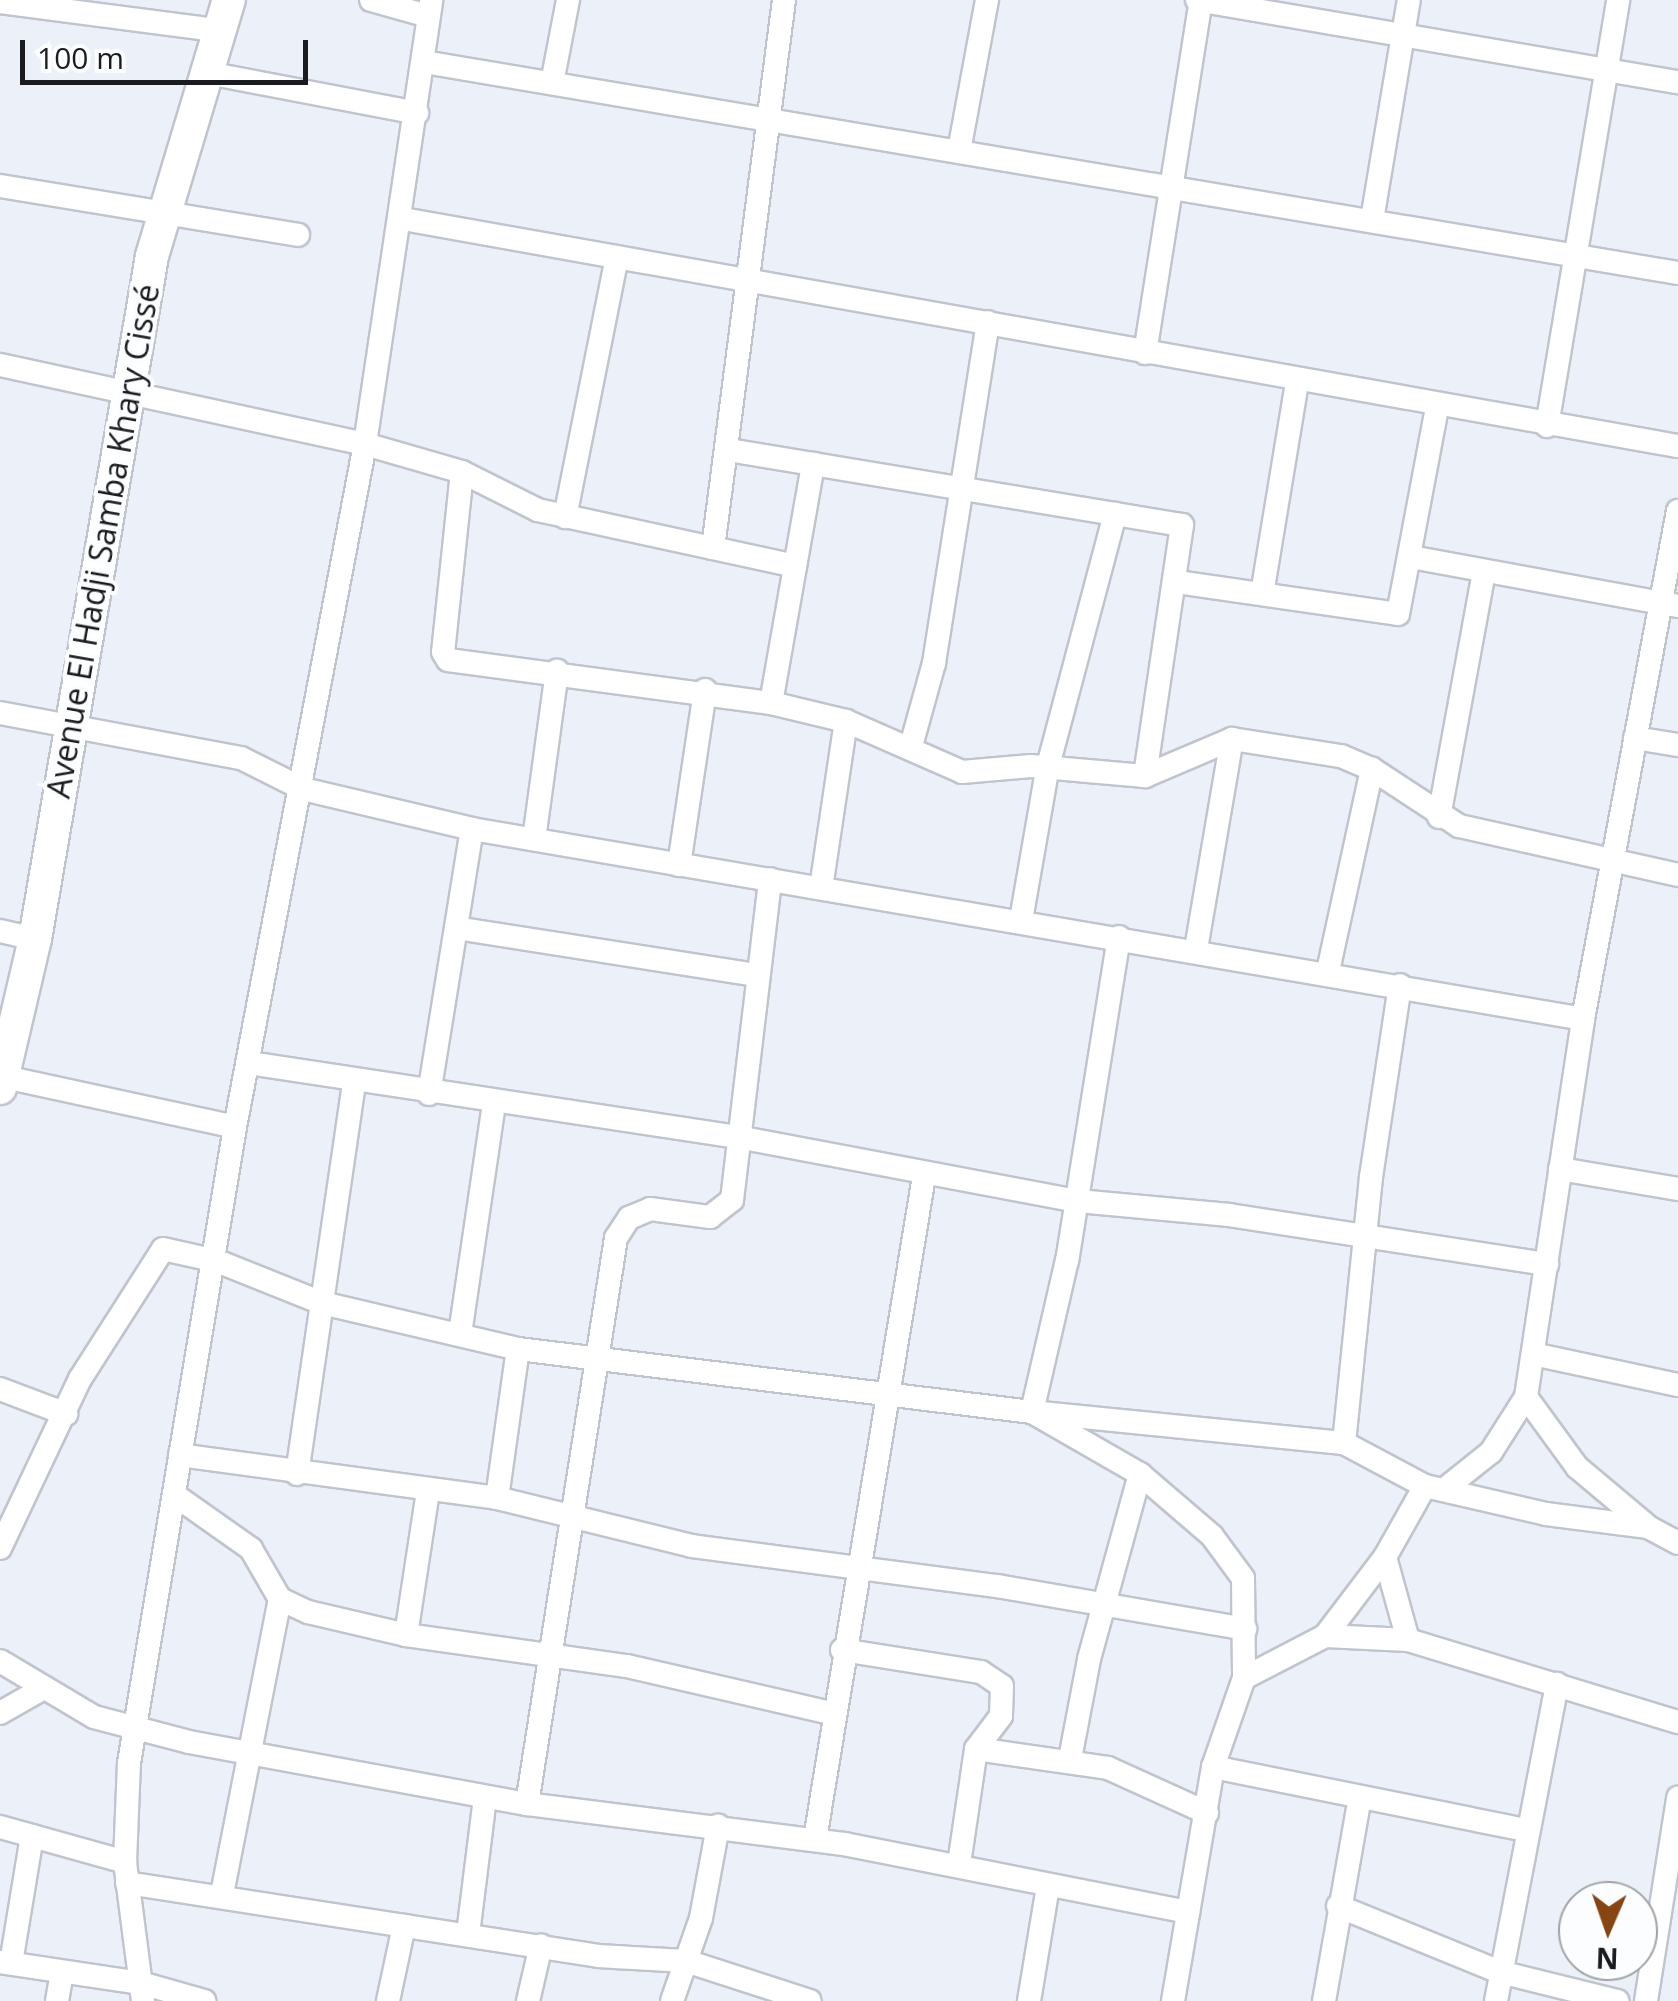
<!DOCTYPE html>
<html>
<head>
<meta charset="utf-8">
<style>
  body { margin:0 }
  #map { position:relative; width:1678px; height:2001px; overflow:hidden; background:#ebf0f9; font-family:"Open Sans",sans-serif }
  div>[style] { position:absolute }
  .roads { filter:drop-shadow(2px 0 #c0c4cd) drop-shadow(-2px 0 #c0c4cd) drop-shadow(0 2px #c0c4cd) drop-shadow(0 -2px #c0c4cd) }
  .street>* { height:22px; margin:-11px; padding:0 11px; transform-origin:11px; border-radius:11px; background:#fff }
  .secondary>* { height:32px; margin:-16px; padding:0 16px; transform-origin:16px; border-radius:16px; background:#fff }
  span { translate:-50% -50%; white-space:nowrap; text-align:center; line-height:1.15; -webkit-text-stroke:8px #fcfdff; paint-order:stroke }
  .street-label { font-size:32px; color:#191b1e }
  .north { position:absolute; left:1558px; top:1881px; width:100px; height:100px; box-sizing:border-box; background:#fcfdff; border:2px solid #a1a3a5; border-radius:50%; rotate:182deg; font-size:28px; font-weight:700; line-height:40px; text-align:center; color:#191b1e }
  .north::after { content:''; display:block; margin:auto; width:35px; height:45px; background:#874514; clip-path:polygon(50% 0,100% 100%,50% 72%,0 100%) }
  .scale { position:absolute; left:20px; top:40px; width:288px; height:45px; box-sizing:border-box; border:5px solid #191b1e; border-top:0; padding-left:12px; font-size:30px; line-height:35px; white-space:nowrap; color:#191b1e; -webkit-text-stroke:8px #fcfdff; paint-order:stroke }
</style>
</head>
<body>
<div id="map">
  <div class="roads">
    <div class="street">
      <div style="left:371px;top:0;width:59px;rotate:15.7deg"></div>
      <div style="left:1197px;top:0;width:488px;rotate:9.7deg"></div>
      <div style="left:0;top:2px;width:225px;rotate:7.4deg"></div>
      <div style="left:424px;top:62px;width:1272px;rotate:9.55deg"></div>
      <div style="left:208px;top:73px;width:213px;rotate:10.8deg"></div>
      <div style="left:552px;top:83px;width:85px;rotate:-79.1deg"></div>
      <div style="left:959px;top:151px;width:154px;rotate:-79.5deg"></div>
      <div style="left:0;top:186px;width:302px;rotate:9.3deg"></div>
      <div style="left:403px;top:219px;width:1295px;rotate:10.1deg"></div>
      <div style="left:1372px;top:220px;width:223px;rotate:-80.5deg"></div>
      <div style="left:1145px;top:353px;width:357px;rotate:-81deg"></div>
      <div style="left:0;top:365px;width:373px;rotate:12.2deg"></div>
      <div style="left:365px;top:444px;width:101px;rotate:16.1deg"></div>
      <div style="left:462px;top:472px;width:85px;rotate:26.6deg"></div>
      <div style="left:538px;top:510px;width:263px;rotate:12.3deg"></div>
      <div style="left:1547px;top:426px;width:432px;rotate:-80.5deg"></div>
      <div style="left:728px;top:450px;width:460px;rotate:9.4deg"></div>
      <div style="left:1182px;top:525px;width:254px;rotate:98.4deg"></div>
      <div style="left:462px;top:472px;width:181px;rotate:96deg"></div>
      <div style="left:443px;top:652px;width:9px;rotate:58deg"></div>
      <div style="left:448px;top:660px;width:326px;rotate:7.6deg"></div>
      <div style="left:771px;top:703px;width:77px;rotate:13.5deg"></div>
      <div style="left:846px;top:721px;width:127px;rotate:23.7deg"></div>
      <div style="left:962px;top:772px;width:69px;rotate:-5deg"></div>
      <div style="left:1031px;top:766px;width:114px;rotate:5deg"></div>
      <div style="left:1145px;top:776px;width:95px;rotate:-23deg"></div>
      <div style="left:1232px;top:739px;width:110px;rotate:8.9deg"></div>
      <div style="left:1341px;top:756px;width:34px;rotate:23deg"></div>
      <div style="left:1372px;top:769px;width:104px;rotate:33.2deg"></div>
      <div style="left:1459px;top:826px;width:224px;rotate:12.6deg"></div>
      <div style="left:565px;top:517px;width:265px;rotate:-78.7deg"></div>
      <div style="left:713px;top:548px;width:553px;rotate:-82.62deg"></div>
      <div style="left:1411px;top:557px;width:271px;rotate:10.4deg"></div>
      <div style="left:1177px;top:582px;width:223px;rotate:8.2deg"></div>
      <div style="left:1398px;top:614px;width:210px;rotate:-79.3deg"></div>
      <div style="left:1262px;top:594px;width:215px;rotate:-80.6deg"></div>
      <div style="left:771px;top:703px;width:243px;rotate:-80deg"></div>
      <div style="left:0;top:713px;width:245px;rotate:10.6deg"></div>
      <div style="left:241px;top:758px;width:69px;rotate:26.6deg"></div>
      <div style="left:303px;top:789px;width:174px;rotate:13.3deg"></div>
      <div style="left:472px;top:829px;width:1127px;rotate:9.7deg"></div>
      <div style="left:1635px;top:738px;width:44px;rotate:9.2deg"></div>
      <div style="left:911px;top:746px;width:86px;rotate:-74.5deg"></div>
      <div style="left:934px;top:663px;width:345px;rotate:-81deg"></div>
      <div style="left:1439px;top:817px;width:250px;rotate:-79.6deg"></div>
      <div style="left:534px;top:839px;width:170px;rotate:-82.2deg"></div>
      <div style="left:679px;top:865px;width:177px;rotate:-81.5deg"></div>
      <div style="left:821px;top:888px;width:169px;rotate:-81.5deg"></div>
      <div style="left:1021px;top:920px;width:156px;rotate:-80.1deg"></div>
      <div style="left:1048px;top:766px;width:261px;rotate:-75.1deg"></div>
      <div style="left:456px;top:928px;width:303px;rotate:8.9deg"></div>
      <div style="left:0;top:931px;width:36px;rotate:13deg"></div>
      <div style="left:1119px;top:937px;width:327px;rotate:99.1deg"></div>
      <div style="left:1067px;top:1260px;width:156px;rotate:103deg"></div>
      <div style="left:1032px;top:1412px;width:314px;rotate:5.7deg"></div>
      <div style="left:1344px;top:1443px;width:92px;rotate:28deg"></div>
      <div style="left:1425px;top:1486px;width:124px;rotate:13deg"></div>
      <div style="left:1546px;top:1514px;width:103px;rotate:7.3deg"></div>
      <div style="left:1648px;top:1527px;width:34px;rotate:28deg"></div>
      <div style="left:1196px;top:949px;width:213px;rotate:-80.3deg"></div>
      <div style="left:1328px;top:971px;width:207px;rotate:-77.7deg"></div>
      <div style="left:249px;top:1063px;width:495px;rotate:8.6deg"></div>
      <div style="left:738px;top:1137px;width:346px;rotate:10.7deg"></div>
      <div style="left:1078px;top:1201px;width:152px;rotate:5.3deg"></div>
      <div style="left:1229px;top:1215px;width:322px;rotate:8.8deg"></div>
      <div style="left:0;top:1076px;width:240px;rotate:12.2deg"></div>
      <div style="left:429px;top:1094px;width:268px;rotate:-80.8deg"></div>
      <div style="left:1560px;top:1169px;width:120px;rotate:9.6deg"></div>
      <div style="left:460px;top:1334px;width:232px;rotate:-81.6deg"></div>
      <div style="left:1533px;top:1354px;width:148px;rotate:12.1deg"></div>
      <div style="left:0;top:1389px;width:71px;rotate:20.7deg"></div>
      <div style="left:1526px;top:1397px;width:87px;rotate:53.9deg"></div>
      <div style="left:1577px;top:1467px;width:89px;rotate:40deg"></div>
      <div style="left:1344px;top:1443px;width:267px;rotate:-84.2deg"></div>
      <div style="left:1371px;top:1177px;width:194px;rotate:-81.4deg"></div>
      <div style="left:180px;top:1455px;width:320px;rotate:7.7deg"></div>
      <div style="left:497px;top:1498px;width:201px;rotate:13.8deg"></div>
      <div style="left:692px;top:1546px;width:308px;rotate:7.5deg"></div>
      <div style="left:997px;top:1586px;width:252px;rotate:9.8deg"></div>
      <div style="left:297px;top:1474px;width:396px;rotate:-81.7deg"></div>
      <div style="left:1446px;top:1488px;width:58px;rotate:-38.7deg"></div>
      <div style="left:1491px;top:1452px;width:65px;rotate:-57.5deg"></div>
      <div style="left:1526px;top:1397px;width:382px;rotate:-81.4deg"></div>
      <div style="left:1583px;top:1019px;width:517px;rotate:-79.41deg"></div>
      <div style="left:176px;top:1496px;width:92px;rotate:35.2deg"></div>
      <div style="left:251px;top:1549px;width:58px;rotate:59.9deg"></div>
      <div style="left:280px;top:1599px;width:31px;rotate:25deg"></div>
      <div style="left:308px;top:1612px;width:101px;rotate:13.2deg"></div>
      <div style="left:406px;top:1635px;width:223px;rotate:8deg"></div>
      <div style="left:627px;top:1666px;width:209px;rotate:13deg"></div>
      <div style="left:497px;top:1498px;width:150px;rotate:-82deg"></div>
      <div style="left:0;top:1548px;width:187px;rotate:-64.7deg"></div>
      <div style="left:80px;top:1379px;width:154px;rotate:-57.4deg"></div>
      <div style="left:163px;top:1249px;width:55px;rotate:12.5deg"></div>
      <div style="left:217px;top:1261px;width:113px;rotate:21.8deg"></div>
      <div style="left:322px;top:1303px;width:201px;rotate:13.2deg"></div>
      <div style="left:518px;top:1349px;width:518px;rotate:6.99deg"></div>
      <div style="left:1032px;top:1412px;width:125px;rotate:29.9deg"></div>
      <div style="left:1140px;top:1474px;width:95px;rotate:40.7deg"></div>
      <div style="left:1212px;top:1536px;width:52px;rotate:53.6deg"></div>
      <div style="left:1243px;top:1578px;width:100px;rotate:89.4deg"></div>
      <div style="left:1385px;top:1557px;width:86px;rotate:74.5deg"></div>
      <div style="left:406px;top:1635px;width:146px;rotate:-81.3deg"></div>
      <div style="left:1325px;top:1636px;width:83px;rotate:2.8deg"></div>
      <div style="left:1408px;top:1640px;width:282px;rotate:16.9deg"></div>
      <div style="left:842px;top:1650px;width:141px;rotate:9deg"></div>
      <div style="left:981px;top:1672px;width:25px;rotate:34deg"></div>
      <div style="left:1002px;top:1686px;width:30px;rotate:92deg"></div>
      <div style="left:1001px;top:1716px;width:41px;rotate:127.1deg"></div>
      <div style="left:976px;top:1749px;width:116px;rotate:98.4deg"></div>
      <div style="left:0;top:1661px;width:109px;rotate:30.8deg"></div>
      <div style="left:94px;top:1717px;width:98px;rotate:14.7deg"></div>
      <div style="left:189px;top:1742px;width:344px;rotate:10.4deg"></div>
      <div style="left:527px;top:1804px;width:320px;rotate:7.2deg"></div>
      <div style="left:844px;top:1844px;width:351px;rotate:11.2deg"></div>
      <div style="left:0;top:1713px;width:51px;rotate:-29.6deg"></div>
      <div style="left:976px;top:1749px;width:133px;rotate:8.2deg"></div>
      <div style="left:1108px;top:1768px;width:109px;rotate:24.4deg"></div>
      <div style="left:1070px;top:1759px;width:102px;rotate:-79.2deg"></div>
      <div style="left:1089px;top:1659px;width:192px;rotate:-74.6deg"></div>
      <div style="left:1213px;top:1767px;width:319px;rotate:11.4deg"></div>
      <div style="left:527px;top:1804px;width:573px;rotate:-81.06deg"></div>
      <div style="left:616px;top:1238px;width:24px;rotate:-57deg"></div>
      <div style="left:629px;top:1218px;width:23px;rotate:-23deg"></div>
      <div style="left:650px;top:1209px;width:61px;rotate:7.6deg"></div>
      <div style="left:710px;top:1217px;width:28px;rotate:-38deg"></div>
      <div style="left:732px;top:1200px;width:323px;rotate:-83.2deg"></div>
      <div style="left:0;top:1827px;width:130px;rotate:15.6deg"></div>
      <div style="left:815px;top:1839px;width:672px;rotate:-80.66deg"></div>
      <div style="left:127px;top:1883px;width:477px;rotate:8.8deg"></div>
      <div style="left:598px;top:1956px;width:88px;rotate:3.3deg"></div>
      <div style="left:686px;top:1961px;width:130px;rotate:17.9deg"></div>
      <div style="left:222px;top:1894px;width:301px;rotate:-78.9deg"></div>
      <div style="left:1338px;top:1906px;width:175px;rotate:22.2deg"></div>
      <div style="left:1500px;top:1972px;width:121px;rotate:13.9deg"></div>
      <div style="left:468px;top:1934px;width:138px;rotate:-82.9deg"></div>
      <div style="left:0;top:1962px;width:143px;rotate:8.5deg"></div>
      <div style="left:141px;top:1983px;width:66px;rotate:15.9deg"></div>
      <div style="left:11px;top:1963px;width:129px;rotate:-80.6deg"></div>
      <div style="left:57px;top:2001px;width:29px;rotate:-80deg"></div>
      <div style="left:143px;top:2001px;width:140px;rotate:-97.4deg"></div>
      <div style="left:125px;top:1862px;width:99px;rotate:-87.7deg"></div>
      <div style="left:129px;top:1763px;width:645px;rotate:-80.54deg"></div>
      <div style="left:235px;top:1127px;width:695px;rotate:-79.22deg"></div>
      <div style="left:365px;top:444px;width:449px;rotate:-81.5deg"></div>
      <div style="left:388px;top:2001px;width:77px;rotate:-78deg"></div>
      <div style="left:528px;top:2001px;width:57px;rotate:-76.9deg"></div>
      <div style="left:672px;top:2001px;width:88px;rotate:-70.7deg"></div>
      <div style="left:701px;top:1918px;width:94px;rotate:-79.5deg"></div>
      <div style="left:1029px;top:2001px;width:117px;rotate:-80.6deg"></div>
      <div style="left:1173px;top:2001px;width:237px;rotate:-80.3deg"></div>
      <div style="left:1213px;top:1767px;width:94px;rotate:-70.8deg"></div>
      <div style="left:1244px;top:1678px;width:91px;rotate:-27.4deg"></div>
      <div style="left:1325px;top:1636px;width:99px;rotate:-52.8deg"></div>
      <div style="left:1385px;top:1557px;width:81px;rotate:-60.6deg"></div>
      <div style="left:1324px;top:2001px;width:207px;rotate:-80deg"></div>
      <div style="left:1496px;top:2001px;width:323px;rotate:-79.1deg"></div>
      <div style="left:1646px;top:2001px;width:206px;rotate:-81deg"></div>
    </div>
    <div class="secondary">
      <div style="left:0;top:1088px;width:153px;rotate:-76.8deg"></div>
      <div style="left:35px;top:939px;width:693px;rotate:-80.28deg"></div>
      <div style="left:152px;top:256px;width:267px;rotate:-73.3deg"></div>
    </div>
  </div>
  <div class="street-label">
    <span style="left:103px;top:541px;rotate:-80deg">Avenue El Hadji Samba Khary Cissé</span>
  </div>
  <div class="north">N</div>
  <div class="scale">100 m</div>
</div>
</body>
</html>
